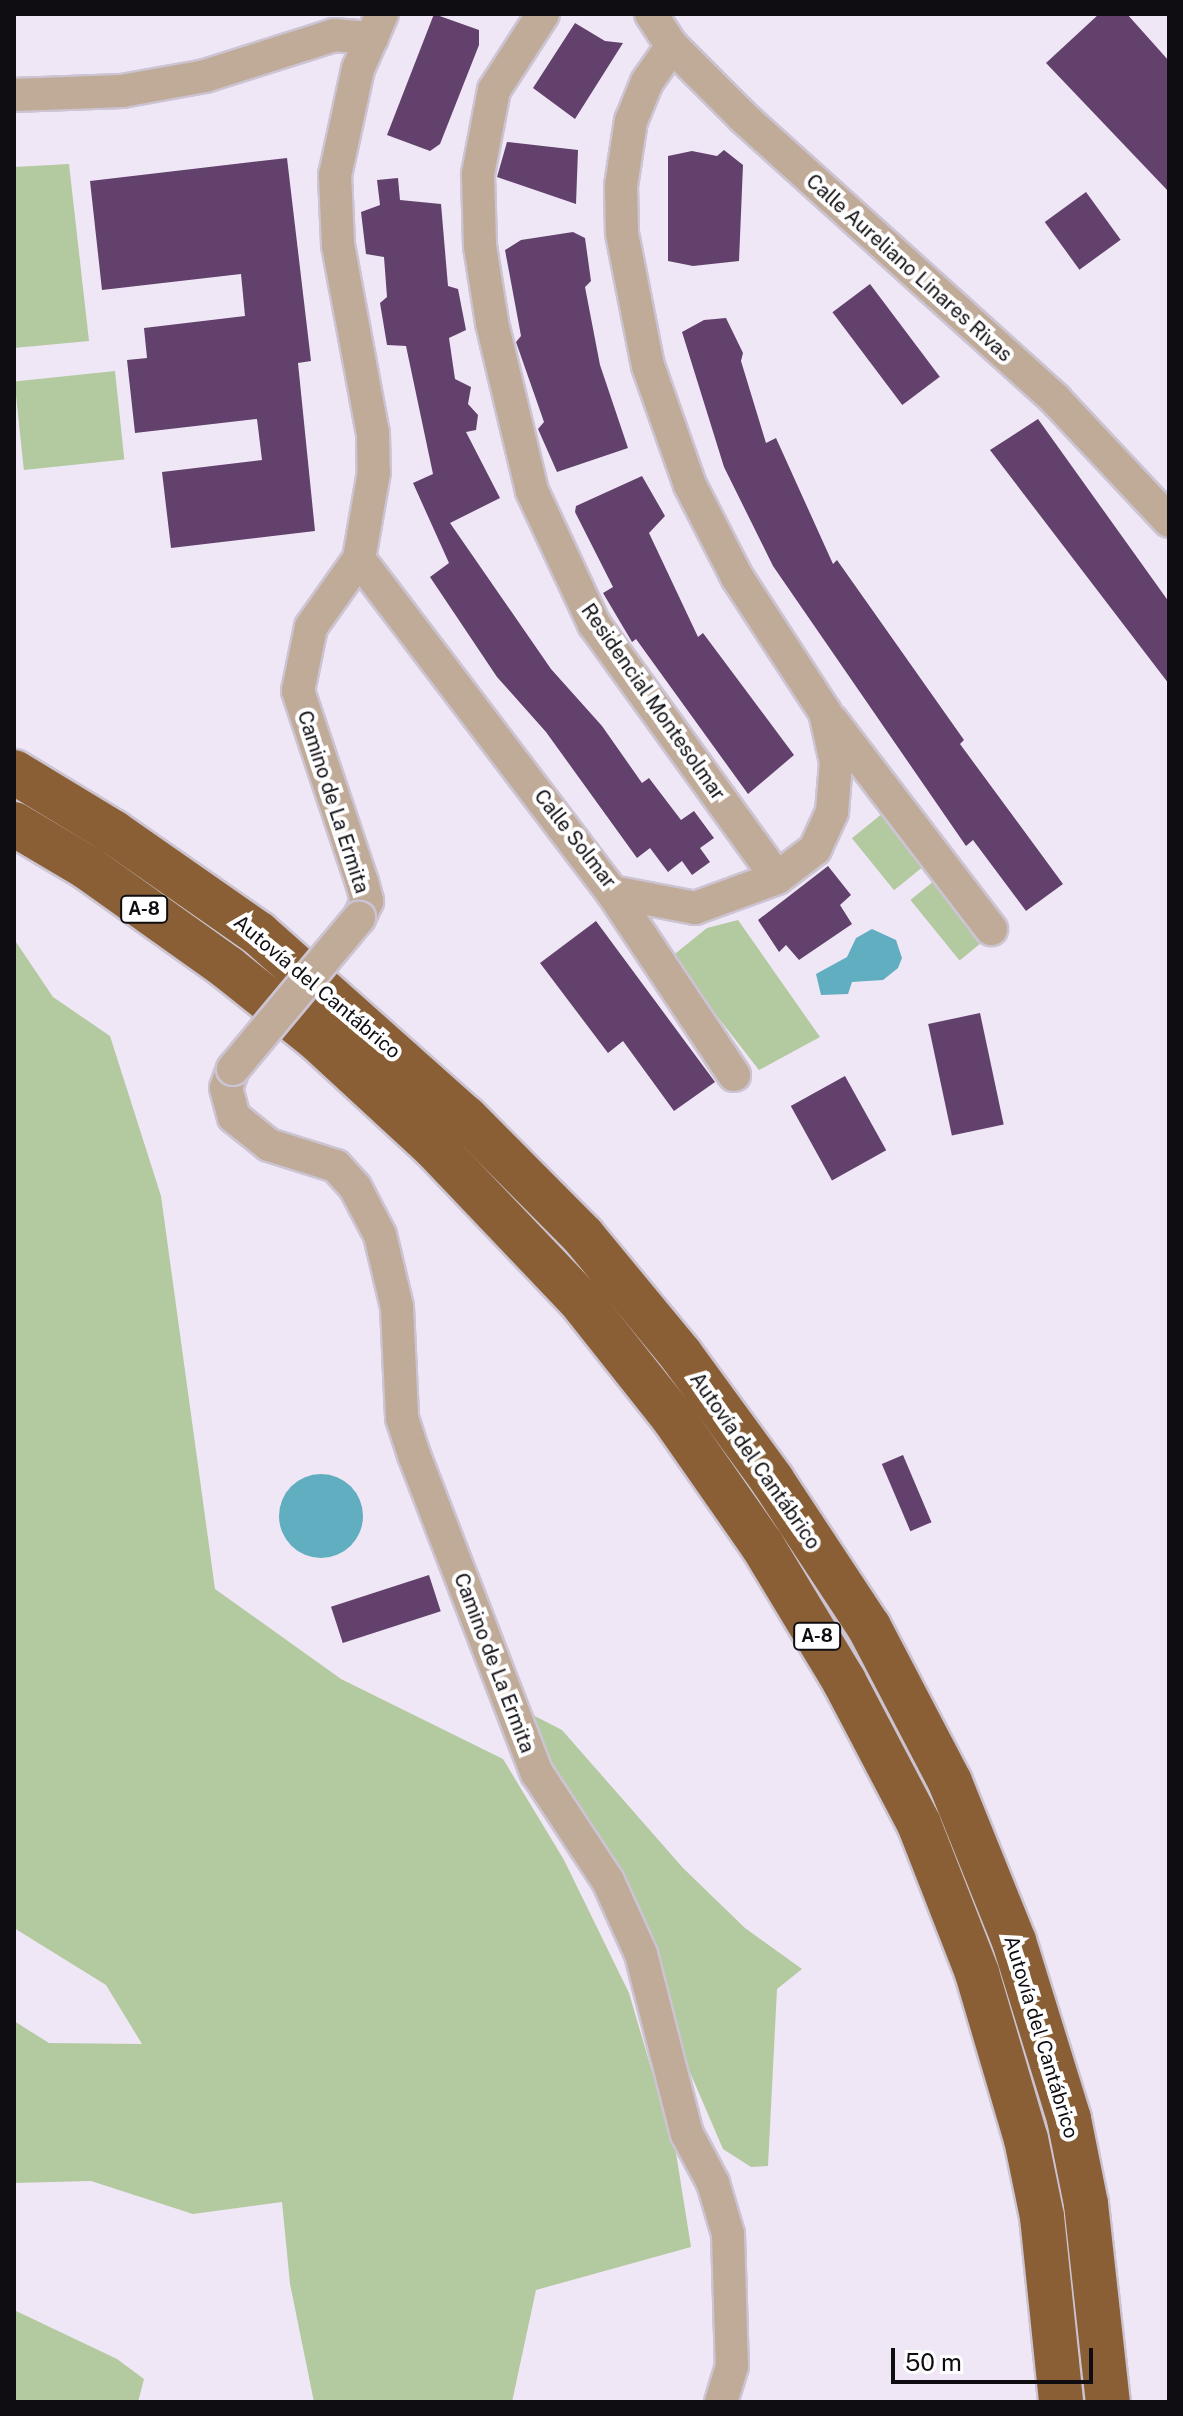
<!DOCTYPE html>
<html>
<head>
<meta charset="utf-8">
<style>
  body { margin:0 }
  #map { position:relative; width:1183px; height:2416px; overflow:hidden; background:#f0e7f6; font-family:"Public Sans",sans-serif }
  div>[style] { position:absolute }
  .green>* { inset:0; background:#b3c9a0; transform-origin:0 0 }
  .water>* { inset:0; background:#60aebf }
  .round { border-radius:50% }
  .building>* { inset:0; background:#62416c; transform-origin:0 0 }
  .roads { filter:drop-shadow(2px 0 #ccc4d2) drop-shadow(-2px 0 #ccc4d2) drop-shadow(0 2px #ccc4d2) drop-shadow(0 -2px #ccc4d2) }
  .street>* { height:32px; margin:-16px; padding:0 16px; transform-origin:16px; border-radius:16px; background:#c0aa98 }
  .highway>* { height:44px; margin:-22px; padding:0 22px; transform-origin:22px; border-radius:22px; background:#8a5f35 }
  .bridges { filter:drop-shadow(2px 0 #ccc4d2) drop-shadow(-2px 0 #ccc4d2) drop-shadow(0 2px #ccc4d2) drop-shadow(0 -2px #ccc4d2) }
  .street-bridge>* { height:32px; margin:-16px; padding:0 16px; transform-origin:16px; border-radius:16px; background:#c0aa98 }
  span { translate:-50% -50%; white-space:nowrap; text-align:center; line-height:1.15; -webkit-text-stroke:8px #fff; paint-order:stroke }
  .shield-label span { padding:2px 6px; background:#fff; border:2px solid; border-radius:6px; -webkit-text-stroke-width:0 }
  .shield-label { font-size:18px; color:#100d12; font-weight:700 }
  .street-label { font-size:20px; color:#100d12 }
  .frame { position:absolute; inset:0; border:16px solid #100d12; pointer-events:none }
  .scale { position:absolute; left:891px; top:2348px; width:202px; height:36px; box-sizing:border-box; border:4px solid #100d12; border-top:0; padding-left:10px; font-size:24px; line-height:28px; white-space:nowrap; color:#100d12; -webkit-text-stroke:6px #fff; paint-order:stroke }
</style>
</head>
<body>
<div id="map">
  <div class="green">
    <div style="clip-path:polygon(69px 164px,89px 341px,14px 348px,14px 167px)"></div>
    <div style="left:115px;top:371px;width:89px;height:101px;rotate:84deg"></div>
    <div style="left:883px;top:813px;width:67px;height:40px;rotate:51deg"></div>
    <div style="left:940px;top:876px;width:78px;height:38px;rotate:51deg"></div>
    <div style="clip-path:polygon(738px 920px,820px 1037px,759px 1070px,671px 957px,707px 928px)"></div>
    <div style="clip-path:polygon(14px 939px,53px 997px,110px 1036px,161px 1196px,215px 1589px,341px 1679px,503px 1759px,564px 1860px,629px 1993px,676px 2153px,691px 2247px,536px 2290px,512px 2402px,314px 2402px,290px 2284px,282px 2202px,193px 2214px,91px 2181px,14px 2183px,14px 2021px,49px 2043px,142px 2044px,106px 1985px,14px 1928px)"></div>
    <div style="clip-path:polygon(525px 1711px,562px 1730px,683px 1868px,745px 1928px,802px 1969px,777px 1989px,768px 2166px,751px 2167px,723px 2149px,689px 2070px,662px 1968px,626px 1895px,559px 1791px)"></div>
    <div style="clip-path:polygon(14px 2310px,117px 2359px,144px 2379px,138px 2402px,14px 2402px)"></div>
  </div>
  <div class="water">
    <div style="clip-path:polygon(872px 929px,896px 940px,902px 958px,898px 968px,883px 980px,852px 982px,848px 994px,821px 995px,816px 974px,847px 957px,856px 938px)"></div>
    <div class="round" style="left:279px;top:1474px;width:84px;height:84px"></div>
  </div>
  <div class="building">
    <div style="clip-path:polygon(434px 14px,479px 30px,479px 45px,440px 144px,430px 151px,387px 135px)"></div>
    <div style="clip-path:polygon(1099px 14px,1127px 14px,1169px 61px,1169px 192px,1046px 63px)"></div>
    <div style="clip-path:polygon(575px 23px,605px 41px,623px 43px,575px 119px,533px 88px)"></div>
    <div style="clip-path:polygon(507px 142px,578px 150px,576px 204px,497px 177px)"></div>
    <div style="clip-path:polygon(724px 150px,743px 165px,739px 261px,693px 266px,668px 261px,668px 156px,692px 151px,717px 156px)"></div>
    <div style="clip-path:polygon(287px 158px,311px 361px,298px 363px,315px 531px,171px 548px,162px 472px,262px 460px,257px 419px,135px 433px,127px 360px,147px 358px,144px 328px,245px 316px,241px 274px,102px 290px,90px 181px)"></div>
    <div style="clip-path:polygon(398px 178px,400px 200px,441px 204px,448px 286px,458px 289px,466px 330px,449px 338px,455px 379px,471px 387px,468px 404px,478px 415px,476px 430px,466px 432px,500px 498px,450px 523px,551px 669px,602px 726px,642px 783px,649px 778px,681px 820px,694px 811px,714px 838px,700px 848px,710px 862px,692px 875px,682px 861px,668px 872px,650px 848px,637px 858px,546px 732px,497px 677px,430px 577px,449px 563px,413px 483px,433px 474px,406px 346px,387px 345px,380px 303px,387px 297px,384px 257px,366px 254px,361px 212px,380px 205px,377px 180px)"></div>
    <div style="left:1086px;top:192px;width:59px;height:51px;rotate:54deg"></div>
    <div style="clip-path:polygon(573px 232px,585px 238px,591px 281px,585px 287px,600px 365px,628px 448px,557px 472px,538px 429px,544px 422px,516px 342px,521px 336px,505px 250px,521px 240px)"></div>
    <div style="left:870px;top:284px;width:116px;height:47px;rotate:53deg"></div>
    <div style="clip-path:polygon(726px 318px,743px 353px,741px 361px,766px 443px,776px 438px,833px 564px,837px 560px,964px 740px,960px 744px,1063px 884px,1026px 911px,973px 840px,966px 846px,773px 566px,724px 467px,682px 332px,704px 320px)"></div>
    <div style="clip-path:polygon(1038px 419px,1169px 602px,1169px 684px,990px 450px)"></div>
    <div style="clip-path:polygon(642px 476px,665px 516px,649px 533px,698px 637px,703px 633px,794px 755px,748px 794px,636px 639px,632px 642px,603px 593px,613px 587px,575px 512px,576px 506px)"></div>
    <div style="clip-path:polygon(828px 866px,851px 895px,840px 905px,852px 924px,799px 960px,786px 945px,779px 952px,758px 920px)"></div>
    <div style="clip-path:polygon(596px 921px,715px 1082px,674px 1111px,623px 1041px,608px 1053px,540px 963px)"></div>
    <div style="left:980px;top:1013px;width:114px;height:53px;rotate:78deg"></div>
    <div style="left:845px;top:1076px;width:85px;height:62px;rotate:61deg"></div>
    <div style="left:903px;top:1455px;width:73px;height:23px;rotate:67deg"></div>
    <div style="left:429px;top:1575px;width:38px;height:103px;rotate:72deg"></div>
  </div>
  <div class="roads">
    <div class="street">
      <div style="left:382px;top:14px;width:60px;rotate:113.6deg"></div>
      <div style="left:358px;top:69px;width:108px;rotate:102.2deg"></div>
      <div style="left:335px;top:175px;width:70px;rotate:87.5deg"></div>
      <div style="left:338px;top:245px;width:191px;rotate:79.5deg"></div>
      <div style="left:373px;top:433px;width:39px;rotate:89deg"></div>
      <div style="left:374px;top:472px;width:88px;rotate:99.8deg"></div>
      <div style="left:359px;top:559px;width:418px;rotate:52.8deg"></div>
      <div style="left:612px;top:892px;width:85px;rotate:10.9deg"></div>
      <div style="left:695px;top:908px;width:87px;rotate:-20.1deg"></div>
      <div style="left:777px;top:878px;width:48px;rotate:-37.3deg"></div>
      <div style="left:815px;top:849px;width:41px;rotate:-65.3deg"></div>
      <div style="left:832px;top:812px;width:50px;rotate:-85.4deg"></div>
      <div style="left:836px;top:762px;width:51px;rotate:-102.4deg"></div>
      <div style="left:825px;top:712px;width:161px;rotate:-123.1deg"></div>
      <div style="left:737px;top:577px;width:103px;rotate:-117.1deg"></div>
      <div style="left:690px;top:485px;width:126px;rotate:-109.4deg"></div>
      <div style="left:648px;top:366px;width:136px;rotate:-101.1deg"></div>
      <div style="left:622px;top:233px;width:47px;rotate:-91.2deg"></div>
      <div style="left:621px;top:186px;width:66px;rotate:-81.3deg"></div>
      <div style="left:631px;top:121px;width:42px;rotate:-67.7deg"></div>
      <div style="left:647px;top:82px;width:44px;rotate:-55.2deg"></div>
      <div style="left:543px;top:14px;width:90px;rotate:122.8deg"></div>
      <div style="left:494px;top:90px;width:86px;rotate:100.8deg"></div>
      <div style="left:478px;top:174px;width:72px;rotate:88.4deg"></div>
      <div style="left:480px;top:246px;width:78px;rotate:81.1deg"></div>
      <div style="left:492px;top:323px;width:173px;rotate:76.6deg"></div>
      <div style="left:532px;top:491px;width:147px;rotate:65deg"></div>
      <div style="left:594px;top:624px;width:313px;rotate:54.2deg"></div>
      <div style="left:651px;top:14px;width:38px;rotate:57deg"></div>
      <div style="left:672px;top:46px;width:100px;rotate:45deg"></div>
      <div style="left:743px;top:117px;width:421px;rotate:42.1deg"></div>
      <div style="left:1055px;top:399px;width:167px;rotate:46.9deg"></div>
      <div style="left:14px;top:95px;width:108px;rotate:-2.1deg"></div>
      <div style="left:122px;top:91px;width:84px;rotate:-10.2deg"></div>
      <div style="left:205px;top:76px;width:135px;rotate:-17.6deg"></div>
      <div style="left:334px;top:35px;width:38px;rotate:5deg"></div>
      <div style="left:359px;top:559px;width:83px;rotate:125.2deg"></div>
      <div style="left:311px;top:627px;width:65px;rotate:101.5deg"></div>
      <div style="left:298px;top:691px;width:201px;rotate:71.5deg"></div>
      <div style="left:362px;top:882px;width:20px;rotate:75deg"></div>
      <div style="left:367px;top:901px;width:19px;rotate:115deg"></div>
      <div style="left:832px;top:721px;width:262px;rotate:52.6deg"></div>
      <div style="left:612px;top:892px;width:220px;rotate:56.3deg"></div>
      <div style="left:233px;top:1069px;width:20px;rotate:110deg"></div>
      <div style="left:226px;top:1088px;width:30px;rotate:75deg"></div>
      <div style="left:234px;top:1117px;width:45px;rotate:38.7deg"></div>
      <div style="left:269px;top:1145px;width:70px;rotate:17.4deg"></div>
      <div style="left:336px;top:1166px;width:28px;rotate:48deg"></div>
      <div style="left:355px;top:1187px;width:54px;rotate:62.5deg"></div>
      <div style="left:380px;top:1235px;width:74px;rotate:76.7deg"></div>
      <div style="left:397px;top:1307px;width:111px;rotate:87.4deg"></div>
      <div style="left:402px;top:1418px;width:39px;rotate:72deg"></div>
      <div style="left:414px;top:1455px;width:341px;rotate:68.9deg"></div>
      <div style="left:537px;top:1773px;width:129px;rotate:56.7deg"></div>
      <div style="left:608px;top:1881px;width:80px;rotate:65.7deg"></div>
      <div style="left:641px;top:1954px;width:186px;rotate:75.7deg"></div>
      <div style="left:687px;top:2134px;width:55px;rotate:62deg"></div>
      <div style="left:713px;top:2183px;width:53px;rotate:73.6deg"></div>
      <div style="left:728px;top:2234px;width:132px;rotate:88.3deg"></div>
      <div style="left:732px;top:2366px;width:38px;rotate:107deg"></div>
    </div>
    <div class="highway">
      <div style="left:14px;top:772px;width:116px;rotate:31.2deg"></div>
      <div style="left:113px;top:832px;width:177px;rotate:34.9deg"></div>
      <div style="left:258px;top:933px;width:278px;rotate:41.7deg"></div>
      <div style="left:466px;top:1118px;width:166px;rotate:45.2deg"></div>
      <div style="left:583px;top:1236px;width:154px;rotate:50.5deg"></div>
      <div style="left:681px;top:1355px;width:155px;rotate:53.9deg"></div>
      <div style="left:772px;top:1480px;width:176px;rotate:56.6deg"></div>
      <div style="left:869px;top:1627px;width:175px;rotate:62.4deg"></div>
      <div style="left:950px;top:1782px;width:171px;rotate:68.1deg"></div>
      <div style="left:1014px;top:1941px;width:186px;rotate:72.8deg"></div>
      <div style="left:1069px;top:2119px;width:87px;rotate:78.7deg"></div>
      <div style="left:1086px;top:2204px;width:199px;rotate:83.7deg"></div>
      <div style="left:14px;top:824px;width:86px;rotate:30.7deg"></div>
      <div style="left:88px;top:868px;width:172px;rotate:35.5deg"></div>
      <div style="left:228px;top:968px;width:114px;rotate:38.6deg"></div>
      <div style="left:317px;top:1039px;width:159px;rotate:42.7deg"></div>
      <div style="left:434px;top:1147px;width:210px;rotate:46.4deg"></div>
      <div style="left:579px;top:1299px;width:153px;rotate:51.6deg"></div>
      <div style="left:674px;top:1419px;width:154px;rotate:55.1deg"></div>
      <div style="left:762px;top:1545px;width:159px;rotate:58.9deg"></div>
      <div style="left:844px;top:1681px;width:161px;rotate:62.3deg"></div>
      <div style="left:919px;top:1824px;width:160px;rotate:68.7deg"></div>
      <div style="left:977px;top:1973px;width:173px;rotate:73.6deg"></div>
      <div style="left:1026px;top:2139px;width:80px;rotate:78.4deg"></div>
      <div style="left:1042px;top:2217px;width:186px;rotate:84.1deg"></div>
    </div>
  </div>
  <div class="bridges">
    <div class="street-bridge">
      <div style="left:233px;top:1069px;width:197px;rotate:-50.2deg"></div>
    </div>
  </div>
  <div class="shield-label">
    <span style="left:144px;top:909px">A-8</span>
    <span style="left:817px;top:1636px">A-8</span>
  </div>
  <div class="street-label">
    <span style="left:909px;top:268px;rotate:42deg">Calle Aureliano Linares Rivas</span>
    <span style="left:653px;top:702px;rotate:55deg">Residencial Montesolmar</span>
    <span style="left:333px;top:802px;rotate:72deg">Camino de La Ermita</span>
    <span style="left:575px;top:839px;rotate:52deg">Calle Solmar</span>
    <span style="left:317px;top:987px;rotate:40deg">Autovía del Cantábrico</span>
    <span style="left:755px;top:1461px;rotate:55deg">Autovía del Cantábrico</span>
    <span style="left:494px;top:1663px;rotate:69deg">Camino de La Ermita</span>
    <span style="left:1041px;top:2037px;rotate:73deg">Autovía del Cantábrico</span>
  </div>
  <div class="frame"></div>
  <div class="scale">50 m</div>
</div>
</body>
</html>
